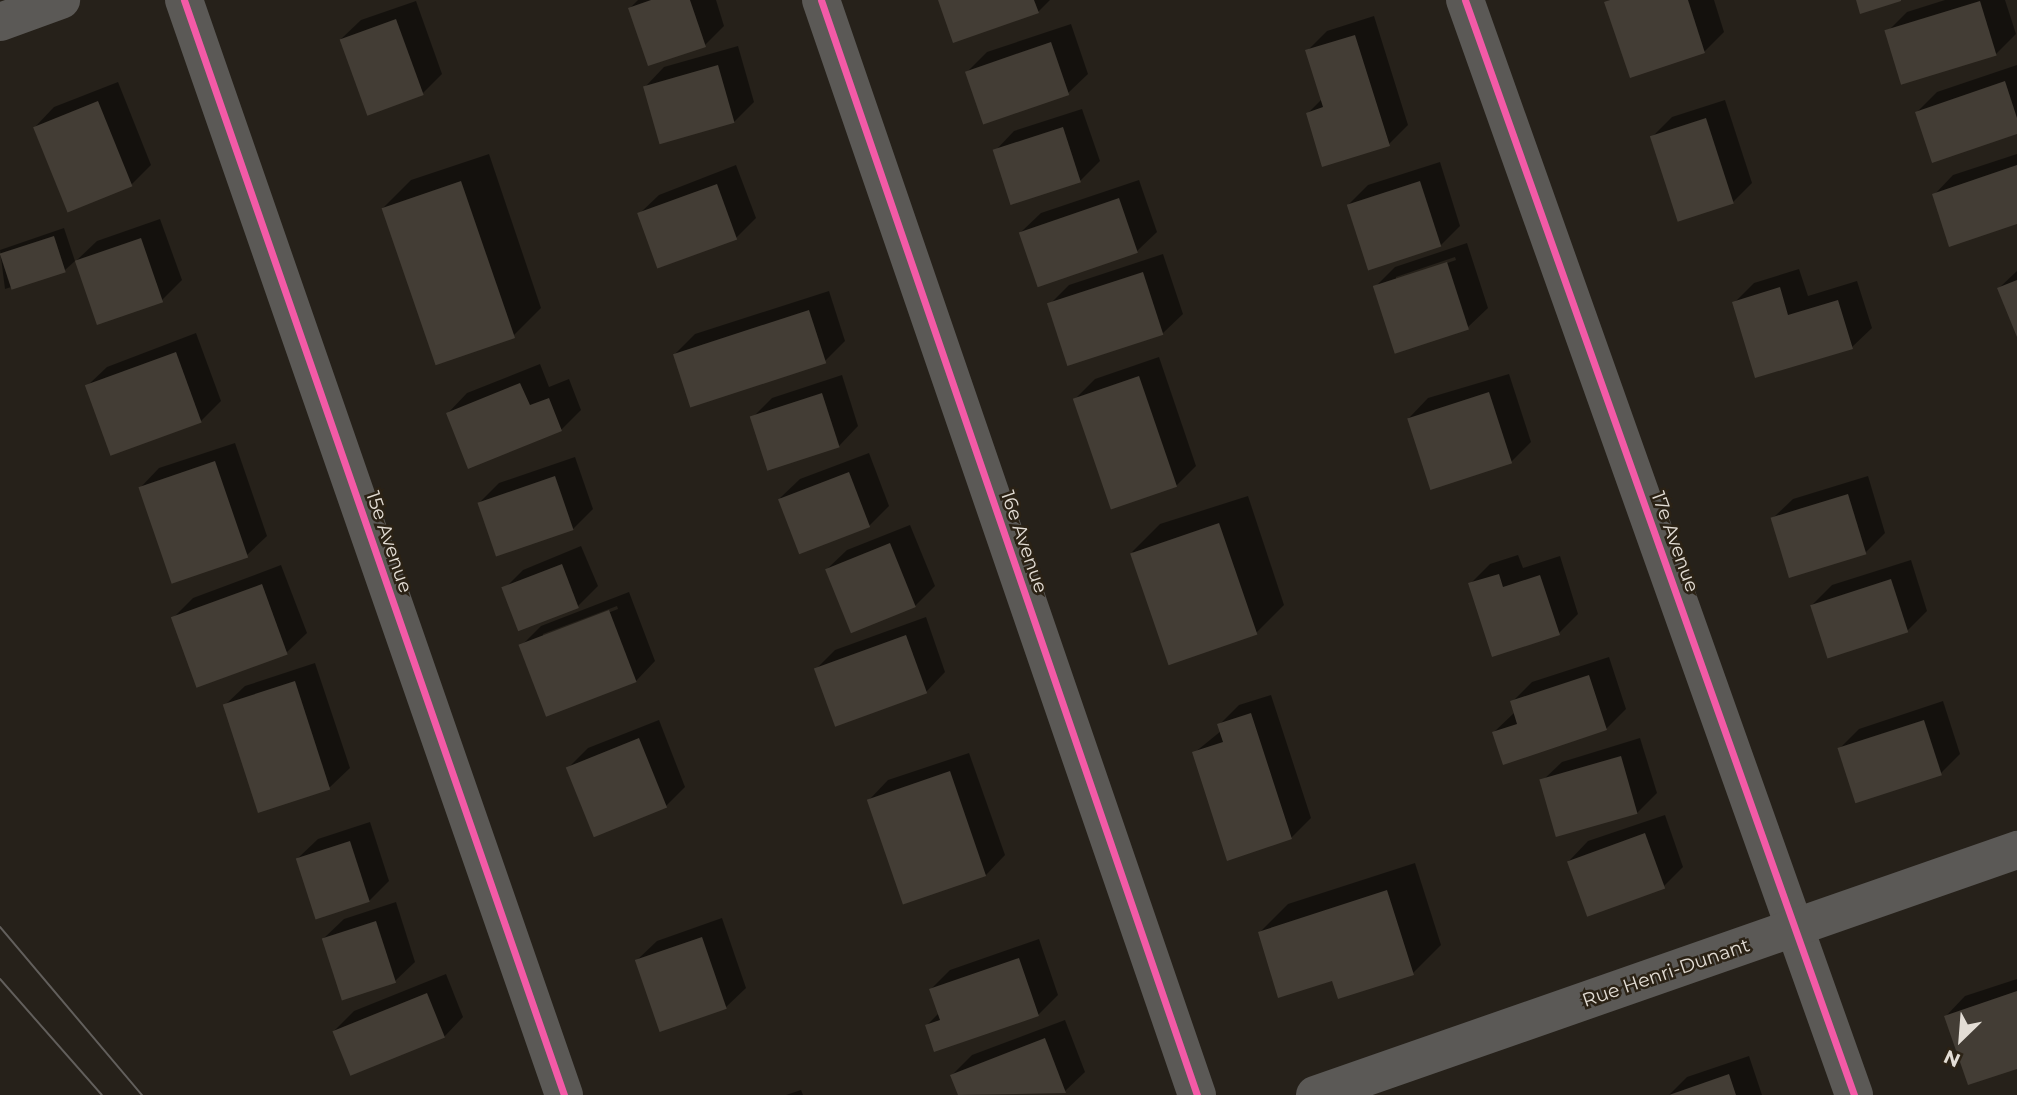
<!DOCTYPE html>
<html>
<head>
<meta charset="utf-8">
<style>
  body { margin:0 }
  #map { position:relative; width:2017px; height:1095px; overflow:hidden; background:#26211a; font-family:Montserrat,sans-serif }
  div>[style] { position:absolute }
  .shadow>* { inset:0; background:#0007 }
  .building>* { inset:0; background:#433d35; transform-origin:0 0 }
  .street>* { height:38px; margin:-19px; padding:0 19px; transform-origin:19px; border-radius:19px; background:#5b5956 }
  .tram>* { height:2px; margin:-1px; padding:0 1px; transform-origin:1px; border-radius:1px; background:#625f5c }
  .cycleway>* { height:7px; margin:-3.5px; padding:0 3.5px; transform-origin:3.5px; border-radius:3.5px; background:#f35aa7 }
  span { translate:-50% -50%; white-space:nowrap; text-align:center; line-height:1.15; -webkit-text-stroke:5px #2b2215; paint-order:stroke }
  .street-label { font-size:19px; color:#e3ddd5 }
  .north { position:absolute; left:1926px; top:1004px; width:70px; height:70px; -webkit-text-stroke:5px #2b2215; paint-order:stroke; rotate:205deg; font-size:19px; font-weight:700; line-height:28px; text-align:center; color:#e3ddd5 }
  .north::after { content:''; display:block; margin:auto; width:24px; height:32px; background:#e3ddd5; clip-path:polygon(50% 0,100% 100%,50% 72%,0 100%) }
</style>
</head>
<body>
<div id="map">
  <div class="shadow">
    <div style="clip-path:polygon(638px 0,716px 0,724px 26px,705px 45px,630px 8px)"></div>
    <div style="clip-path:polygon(940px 0,1050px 0,1038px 12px)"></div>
    <div style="clip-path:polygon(1608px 0,1714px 0,1724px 32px,1704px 52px)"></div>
    <div style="clip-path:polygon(1945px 0,2005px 0,2016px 34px,1996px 54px,1887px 32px,1907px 12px)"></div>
    <div style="clip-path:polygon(416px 1px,442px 74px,422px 94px,341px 39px,361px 20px)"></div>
    <div style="clip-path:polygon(1374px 16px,1408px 125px,1389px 144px,1308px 113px,1322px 99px,1307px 51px,1327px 31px)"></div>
    <div style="clip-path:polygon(1071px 24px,1088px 74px,1068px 93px,967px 72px,987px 52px)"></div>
    <div style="clip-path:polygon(738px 46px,754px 102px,734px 122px,645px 87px,664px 67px)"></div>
    <div style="clip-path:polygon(2017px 65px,2017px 132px,1917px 112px,1937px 92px)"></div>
    <div style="clip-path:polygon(118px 82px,151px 165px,131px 185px,35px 127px,54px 107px)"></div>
    <div style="clip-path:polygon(1725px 100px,1752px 183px,1733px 202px,1652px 137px,1672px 117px)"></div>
    <div style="clip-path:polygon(1082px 109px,1100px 161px,1080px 181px,995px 151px,1014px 131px)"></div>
    <div style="clip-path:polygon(489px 154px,541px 308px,513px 336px,383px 208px,411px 180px)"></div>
    <div style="clip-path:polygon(2017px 154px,2017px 222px,1934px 195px,1953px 175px)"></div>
    <div style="clip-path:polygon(1440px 162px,1460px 226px,1440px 246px,1348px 205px,1368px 185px)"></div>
    <div style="clip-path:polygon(736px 165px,756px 218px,736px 238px,639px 214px,659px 195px)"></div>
    <div style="clip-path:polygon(1139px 180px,1157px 232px,1137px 251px,1021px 232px,1041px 213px)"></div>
    <div style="clip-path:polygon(160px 219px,182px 280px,162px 300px,77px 260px,97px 241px)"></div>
    <div style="clip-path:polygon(64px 228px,75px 261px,65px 270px,5px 289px,0 250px)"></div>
    <div style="clip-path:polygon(evenodd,1467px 243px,1488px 308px,1468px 327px,1375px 287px,1395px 267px,1467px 243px,1455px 257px,1456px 260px,1396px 281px,1396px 277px,1455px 257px)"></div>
    <div style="clip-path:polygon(1163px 254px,1183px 314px,1163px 333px,1049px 305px,1069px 285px)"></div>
    <div style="clip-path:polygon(1799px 269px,1808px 296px,1857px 281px,1872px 328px,1852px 347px,1734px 303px,1754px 283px)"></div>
    <div style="clip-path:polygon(2017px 271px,2017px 333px,1999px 288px)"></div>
    <div style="clip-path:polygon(829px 291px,845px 341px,825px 361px,691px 404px,675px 354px,695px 334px)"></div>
    <div style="clip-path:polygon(196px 333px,221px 401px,201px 421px,87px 386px,107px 367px)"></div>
    <div style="clip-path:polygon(1159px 357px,1196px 466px,1176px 486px,1075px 399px,1095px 379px)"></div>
    <div style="clip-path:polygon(540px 364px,549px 387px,569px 379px,581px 410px,562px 429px,469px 467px,448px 413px,467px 393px)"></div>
    <div style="clip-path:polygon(1509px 374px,1531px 442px,1511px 462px,1409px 418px,1428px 398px)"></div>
    <div style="clip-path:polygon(842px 375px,858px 426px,839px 446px,752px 418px,772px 398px)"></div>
    <div style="clip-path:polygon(235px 443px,267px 536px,247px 555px,140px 488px,159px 468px)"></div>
    <div style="clip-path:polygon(869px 453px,889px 506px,869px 526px,780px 498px,800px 479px)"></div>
    <div style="clip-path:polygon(575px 457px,593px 509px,573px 529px,479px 503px,499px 483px)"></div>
    <div style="clip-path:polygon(1868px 476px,1885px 533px,1865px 553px,1773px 518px,1793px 499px)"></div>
    <div style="clip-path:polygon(1248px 496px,1284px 605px,1256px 633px,1132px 552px,1160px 524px)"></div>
    <div style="clip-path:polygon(910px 525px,935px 586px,915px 606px,827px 569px,847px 550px)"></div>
    <div style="clip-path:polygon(581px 546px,598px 586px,578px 606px,504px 589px,523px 570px)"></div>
    <div style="clip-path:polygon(1518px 555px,1523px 568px,1560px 556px,1578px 614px,1559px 633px,1470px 584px,1490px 564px)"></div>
    <div style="clip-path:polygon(1911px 560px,1927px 611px,1907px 631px,1812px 605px,1832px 585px)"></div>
    <div style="clip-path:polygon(281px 565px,307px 633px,287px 652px,173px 618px,193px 598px)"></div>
    <div style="clip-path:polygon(evenodd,629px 592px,655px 661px,636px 681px,521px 646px,541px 626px,629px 592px,617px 606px,618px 609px,543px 638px,543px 634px,617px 606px)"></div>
    <div style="clip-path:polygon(926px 617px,945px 672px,926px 692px,816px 669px,835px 650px)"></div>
    <div style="clip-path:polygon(1609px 657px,1626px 709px,1606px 729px,1494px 732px,1514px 713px,1512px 702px,1532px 682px)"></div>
    <div style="clip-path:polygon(315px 663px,350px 768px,330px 787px,260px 810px,225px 705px,245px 686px)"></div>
    <div style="clip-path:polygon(1271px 695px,1311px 818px,1291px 838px,1194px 753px,1221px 731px,1219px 725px,1239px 705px)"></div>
    <div style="clip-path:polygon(1943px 701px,1960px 754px,1941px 773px,1839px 749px,1859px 729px)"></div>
    <div style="clip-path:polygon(659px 720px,685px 787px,666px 806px,568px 768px,588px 748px)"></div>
    <div style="clip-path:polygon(1640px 738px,1657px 793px,1637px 813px,1542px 781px,1562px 762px)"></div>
    <div style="clip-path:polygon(969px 753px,1005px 855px,986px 875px,869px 800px,888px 780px)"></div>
    <div style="clip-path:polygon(1665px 815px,1683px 867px,1664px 886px,1569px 861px,1588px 841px)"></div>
    <div style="clip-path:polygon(370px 822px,389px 881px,369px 901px,298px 858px,318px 839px)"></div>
    <div style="clip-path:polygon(1415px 863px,1441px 945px,1413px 973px,1334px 978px,1260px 932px,1288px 904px)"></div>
    <div style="clip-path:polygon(396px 902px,415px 962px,395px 981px,324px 938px,344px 919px)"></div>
    <div style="clip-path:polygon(722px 918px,746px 988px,726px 1007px,661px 1030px,637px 960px,657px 941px)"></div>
    <div style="clip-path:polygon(1039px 939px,1058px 995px,1038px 1015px,927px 1025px,939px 1013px,931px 989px,950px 970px)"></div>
    <div style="clip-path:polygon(446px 974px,463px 1017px,444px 1037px,334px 1031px,354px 1011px)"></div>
    <div style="clip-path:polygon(2017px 979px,2017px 1067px,1946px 1016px,1965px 996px)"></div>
    <div style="clip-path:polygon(1065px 1020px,1085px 1072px,1065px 1091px,960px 1095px,952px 1075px,972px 1055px)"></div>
    <div style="clip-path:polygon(1749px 1056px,1762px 1095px,1669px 1095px,1687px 1077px)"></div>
    <div style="clip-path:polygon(801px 1090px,803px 1095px,786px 1095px)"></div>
  </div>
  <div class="building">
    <div style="clip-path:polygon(651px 0,690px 0,706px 47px,648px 66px,628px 8px)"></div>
    <div style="clip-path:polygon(938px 0,1034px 0,1039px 13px,953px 43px)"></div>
    <div style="clip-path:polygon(1610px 0,1688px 0,1705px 53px,1630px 78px,1604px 2px)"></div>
    <div style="clip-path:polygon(1856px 0,1901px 0,1901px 1px,1860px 14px)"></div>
    <div style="left:1980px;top:1px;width:57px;height:100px;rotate:73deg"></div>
    <div style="left:396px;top:19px;width:81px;height:60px;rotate:70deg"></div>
    <div style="clip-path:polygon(1355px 35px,1390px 146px,1322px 167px,1306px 113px,1323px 107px,1305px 50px)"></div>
    <div style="left:1051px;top:42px;width:56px;height:91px;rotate:71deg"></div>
    <div style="left:718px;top:65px;width:60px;height:78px;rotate:74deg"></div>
    <div style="clip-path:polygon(2005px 81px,2017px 118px,2017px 134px,1932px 163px,1915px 112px)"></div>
    <div style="left:98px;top:101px;width:92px;height:70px;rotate:68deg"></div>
    <div style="left:1706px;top:118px;width:90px;height:59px;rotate:72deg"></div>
    <div style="left:1063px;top:127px;width:58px;height:74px;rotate:72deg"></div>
    <div style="clip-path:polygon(2017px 165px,2017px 224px,1949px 247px,1932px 194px)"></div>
    <div style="left:461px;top:181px;width:166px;height:84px;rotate:71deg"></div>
    <div style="left:1420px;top:181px;width:69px;height:77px;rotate:72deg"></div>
    <div style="left:717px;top:184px;width:59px;height:85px;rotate:70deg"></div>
    <div style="left:1119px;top:198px;width:58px;height:106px;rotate:71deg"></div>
    <div style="left:54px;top:236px;width:38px;height:57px;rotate:72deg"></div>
    <div style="left:141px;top:238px;width:68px;height:70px;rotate:71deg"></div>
    <div style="left:1447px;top:262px;width:71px;height:78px;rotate:72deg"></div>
    <div style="left:1143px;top:272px;width:66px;height:101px;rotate:72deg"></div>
    <div style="clip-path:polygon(2017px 280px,2017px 337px,1997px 288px)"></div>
    <div style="clip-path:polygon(1780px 287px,1788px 315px,1838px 300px,1853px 349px,1755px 378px,1732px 302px)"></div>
    <div style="left:809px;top:310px;width:56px;height:143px;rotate:72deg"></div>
    <div style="left:176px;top:352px;width:75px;height:97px;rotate:70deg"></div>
    <div style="left:1139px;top:376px;width:117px;height:70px;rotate:71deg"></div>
    <div style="clip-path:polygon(520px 383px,530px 405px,549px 398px,562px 431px,468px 469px,446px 413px)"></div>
    <div style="left:1489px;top:392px;width:75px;height:86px;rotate:72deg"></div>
    <div style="left:822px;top:393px;width:57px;height:76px;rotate:72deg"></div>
    <div style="left:215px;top:461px;width:102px;height:81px;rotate:71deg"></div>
    <div style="left:849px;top:472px;width:59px;height:76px;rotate:69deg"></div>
    <div style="left:555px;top:476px;width:57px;height:82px;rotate:71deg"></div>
    <div style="left:1848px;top:494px;width:63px;height:81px;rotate:73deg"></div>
    <div style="left:1219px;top:523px;width:118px;height:94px;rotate:71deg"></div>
    <div style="left:890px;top:543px;width:69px;height:70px;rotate:68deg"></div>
    <div style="left:562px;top:564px;width:47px;height:65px;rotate:69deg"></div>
    <div style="clip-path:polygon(1499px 574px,1503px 587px,1540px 575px,1560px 635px,1492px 657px,1468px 583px)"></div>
    <div style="left:1891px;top:579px;width:56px;height:85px;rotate:72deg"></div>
    <div style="left:262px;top:584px;width:75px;height:97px;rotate:70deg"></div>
    <div style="left:609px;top:610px;width:77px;height:97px;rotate:69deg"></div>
    <div style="left:906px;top:635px;width:62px;height:98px;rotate:70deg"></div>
    <div style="clip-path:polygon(1589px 675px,1607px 730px,1503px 765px,1492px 732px,1517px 724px,1510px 701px)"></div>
    <div style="left:295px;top:681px;width:114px;height:76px;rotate:72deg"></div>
    <div style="clip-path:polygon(1251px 713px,1292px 839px,1227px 861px,1192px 752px,1223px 742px,1217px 724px)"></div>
    <div style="left:1924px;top:720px;width:58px;height:91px;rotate:72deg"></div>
    <div style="left:639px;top:738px;width:75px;height:79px;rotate:68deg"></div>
    <div style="left:1621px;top:756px;width:60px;height:85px;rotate:74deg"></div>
    <div style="left:950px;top:771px;width:111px;height:88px;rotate:71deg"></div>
    <div style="left:1645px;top:833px;width:59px;height:83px;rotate:70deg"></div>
    <div style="left:350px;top:841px;width:64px;height:57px;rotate:72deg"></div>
    <div style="clip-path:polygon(1387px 890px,1414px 975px,1338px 999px,1332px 981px,1278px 998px,1258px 932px)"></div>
    <div style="left:376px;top:921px;width:65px;height:57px;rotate:72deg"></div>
    <div style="left:702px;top:937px;width:76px;height:71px;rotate:71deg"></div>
    <div style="clip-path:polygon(1019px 958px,1039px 1016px,934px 1052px,925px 1025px,940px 1020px,929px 989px)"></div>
    <div style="clip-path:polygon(2017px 991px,2017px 1069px,1968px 1085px,1944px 1016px)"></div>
    <div style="left:427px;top:993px;width:48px;height:102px;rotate:68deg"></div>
    <div style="clip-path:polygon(1045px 1038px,1066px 1093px,958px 1095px,950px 1075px)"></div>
    <div style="clip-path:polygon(1729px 1074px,1736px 1095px,1669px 1095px)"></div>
  </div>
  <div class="street">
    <div style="left:184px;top:0;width:1159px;rotate:70.86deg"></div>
    <div style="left:821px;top:0;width:1158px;rotate:71.05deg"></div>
    <div style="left:1465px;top:0;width:1162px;rotate:70.44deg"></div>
    <div style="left:0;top:22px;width:65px;rotate:-19.8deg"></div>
    <div style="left:1315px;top:1095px;width:744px;rotate:-19.24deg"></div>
  </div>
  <div class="tram">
    <div style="left:0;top:927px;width:220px;rotate:49.8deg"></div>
    <div style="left:0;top:979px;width:154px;rotate:48.7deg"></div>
  </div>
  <div class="cycleway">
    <div style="left:184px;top:0;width:1159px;rotate:70.86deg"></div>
    <div style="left:821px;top:0;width:1158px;rotate:71.05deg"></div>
    <div style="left:1465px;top:0;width:1162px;rotate:70.44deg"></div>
  </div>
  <div class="street-label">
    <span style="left:389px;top:542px;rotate:71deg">15e Avenue</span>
    <span style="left:1024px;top:542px;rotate:71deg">16e Avenue</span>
    <span style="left:1675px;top:542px;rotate:70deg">17e Avenue</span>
    <span style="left:1666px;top:973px;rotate:-19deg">Rue Henri-Dunant</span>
  </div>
  <div class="north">N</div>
</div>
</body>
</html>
